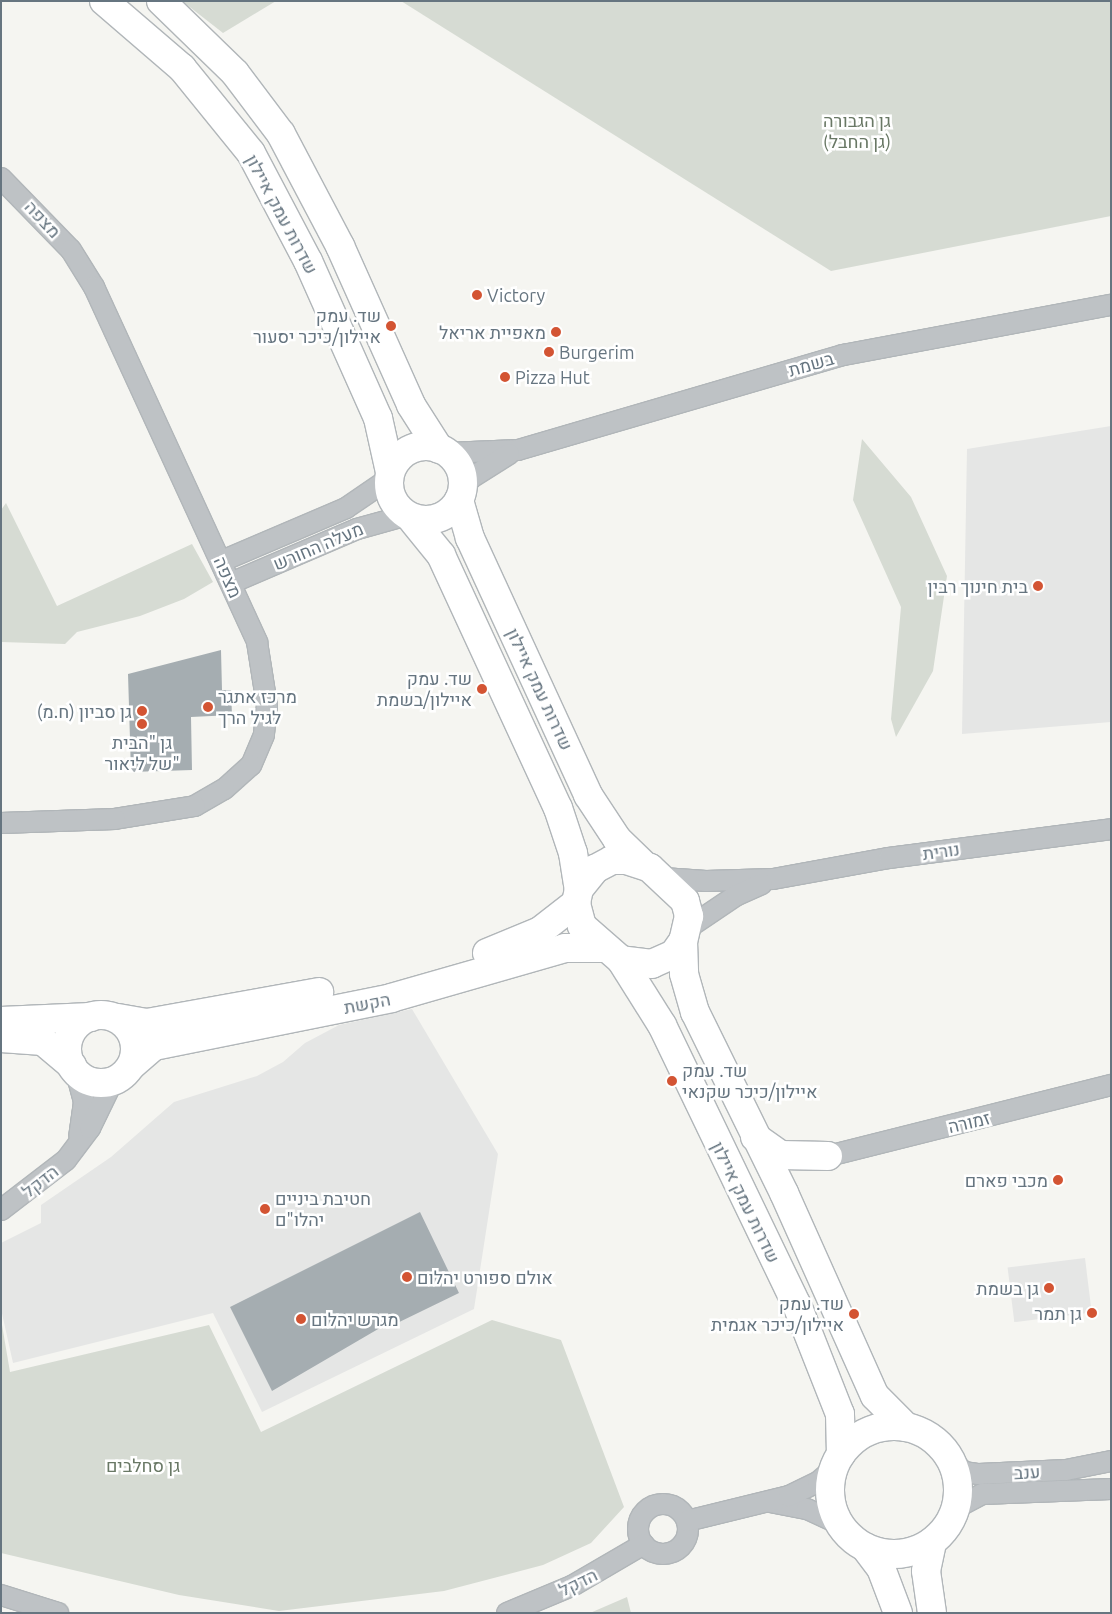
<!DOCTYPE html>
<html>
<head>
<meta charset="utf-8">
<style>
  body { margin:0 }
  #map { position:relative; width:1112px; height:1614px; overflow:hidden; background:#f5f5f1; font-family:Ubuntu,Heebo,sans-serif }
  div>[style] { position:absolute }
  .built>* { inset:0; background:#e5e6e5; transform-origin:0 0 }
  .green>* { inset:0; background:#d6dbd3 }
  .building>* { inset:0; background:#a5adb1 }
  .roads { filter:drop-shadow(1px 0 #b1b6b9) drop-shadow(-1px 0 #b1b6b9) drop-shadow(0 1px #b1b6b9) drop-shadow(0 -1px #b1b6b9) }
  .street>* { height:20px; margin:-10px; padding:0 10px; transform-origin:10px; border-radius:10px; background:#bec2c5 }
  .street>.ring { margin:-10px; padding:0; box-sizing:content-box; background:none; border:20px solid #bec2c5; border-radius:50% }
  .secondary>* { height:28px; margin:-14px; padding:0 14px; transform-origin:14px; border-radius:14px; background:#fff }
  .secondary>.ring { margin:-14px; padding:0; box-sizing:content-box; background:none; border:28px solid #fff; border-radius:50% }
  .dots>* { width:14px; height:14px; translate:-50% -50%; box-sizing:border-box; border:2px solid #fff; border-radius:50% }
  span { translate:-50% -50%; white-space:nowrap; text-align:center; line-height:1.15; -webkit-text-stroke:5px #fff; paint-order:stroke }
  .park-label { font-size:18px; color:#697865 }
  .street-label { font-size:18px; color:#667580 }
  .poi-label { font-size:18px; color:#667580 }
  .left { translate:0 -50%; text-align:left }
  .right { translate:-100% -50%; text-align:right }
  .frame { position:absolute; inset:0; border:2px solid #667580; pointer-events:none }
</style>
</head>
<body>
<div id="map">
  <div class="built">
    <div style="clip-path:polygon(1111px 426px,1111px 722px,962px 734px,967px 449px)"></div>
    <div style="clip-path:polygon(412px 1009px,498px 1154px,474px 1309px,262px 1412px,213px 1313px,13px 1363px,1px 1309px,1px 1243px,41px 1223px,41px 1205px,111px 1157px,174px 1102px,257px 1076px,283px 1062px,305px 1043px,339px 1025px)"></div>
    <div style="left:1085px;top:1258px;width:55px;height:78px;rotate:83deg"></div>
  </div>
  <div class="green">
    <div style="clip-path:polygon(182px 1px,276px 1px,223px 33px)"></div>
    <div style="clip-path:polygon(401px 1px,1111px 1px,1111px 216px,831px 271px)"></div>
    <div style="clip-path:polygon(862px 439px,911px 497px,947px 576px,933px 671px,896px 737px,891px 719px,901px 607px,853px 500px)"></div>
    <div style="clip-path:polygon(6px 503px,57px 606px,192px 544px,213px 582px,184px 599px,140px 616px,77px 632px,65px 644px,1px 642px,1px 510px)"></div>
    <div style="clip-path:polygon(1px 1319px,10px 1372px,209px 1325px,261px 1432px,492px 1320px,561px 1340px,624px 1507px,591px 1543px,543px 1565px,444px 1591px,279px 1611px,179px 1595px,1px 1553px)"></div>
    <div style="clip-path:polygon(627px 1597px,631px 1613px,590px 1613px)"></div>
  </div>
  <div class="building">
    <div style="clip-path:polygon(221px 650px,222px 690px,231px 690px,232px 715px,191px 717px,192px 770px,131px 772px,128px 674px)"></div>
    <div style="clip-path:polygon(420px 1212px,459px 1293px,387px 1328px,385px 1325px,272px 1391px,230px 1307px)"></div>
  </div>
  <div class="roads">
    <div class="street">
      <div style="left:1px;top:178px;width:100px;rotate:45.8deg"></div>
      <div style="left:71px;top:250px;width:44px;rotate:58.1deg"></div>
      <div style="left:94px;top:287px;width:391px;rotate:65.3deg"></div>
      <div style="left:257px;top:642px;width:64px;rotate:81deg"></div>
      <div style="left:267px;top:705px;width:30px;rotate:96deg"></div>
      <div style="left:264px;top:735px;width:33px;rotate:113deg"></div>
      <div style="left:251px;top:765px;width:36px;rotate:138deg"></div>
      <div style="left:224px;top:789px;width:34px;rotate:150deg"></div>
      <div style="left:195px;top:806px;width:81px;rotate:170.8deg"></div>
      <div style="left:115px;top:819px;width:114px;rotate:178deg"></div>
      <div style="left:447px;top:453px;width:71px;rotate:-2.4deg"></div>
      <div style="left:518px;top:450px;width:339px;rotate:-16.3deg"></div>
      <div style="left:843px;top:355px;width:273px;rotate:-10.6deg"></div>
      <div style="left:462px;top:490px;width:15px;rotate:-53deg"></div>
      <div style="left:471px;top:478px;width:45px;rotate:-32.3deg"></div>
      <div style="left:222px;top:561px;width:135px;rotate:-23.1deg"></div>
      <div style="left:346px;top:508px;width:53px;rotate:-34.3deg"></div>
      <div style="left:231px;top:583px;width:137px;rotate:-23.2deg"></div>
      <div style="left:357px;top:529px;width:52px;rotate:-15.6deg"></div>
      <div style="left:663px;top:878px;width:43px;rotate:4deg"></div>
      <div style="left:706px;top:881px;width:67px;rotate:-1.7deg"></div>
      <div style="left:773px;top:879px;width:118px;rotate:-10.3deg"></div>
      <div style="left:889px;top:858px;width:224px;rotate:-7.4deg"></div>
      <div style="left:688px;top:928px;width:59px;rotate:-34deg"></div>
      <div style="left:737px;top:895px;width:27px;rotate:-24deg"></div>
      <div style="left:76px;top:1072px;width:31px;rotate:75deg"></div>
      <div style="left:84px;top:1102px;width:34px;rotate:98deg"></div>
      <div style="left:828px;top:1156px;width:292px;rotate:-14.1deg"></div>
      <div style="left:1px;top:1210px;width:82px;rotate:-37.6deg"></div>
      <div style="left:66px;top:1160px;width:40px;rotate:-53deg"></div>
      <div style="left:90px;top:1128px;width:46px;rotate:-64deg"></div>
      <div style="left:110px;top:1087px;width:21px;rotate:-43deg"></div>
      <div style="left:949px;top:1458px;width:21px;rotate:43deg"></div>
      <div style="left:964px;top:1472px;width:15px;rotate:8deg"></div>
      <div style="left:979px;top:1474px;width:87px;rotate:-2.6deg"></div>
      <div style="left:1066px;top:1470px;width:46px;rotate:-11.3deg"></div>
      <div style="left:770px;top:1502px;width:38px;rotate:11deg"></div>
      <div style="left:807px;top:1509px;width:38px;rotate:25deg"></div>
      <div class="ring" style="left:638px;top:1504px;width:30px;height:30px"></div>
      <div style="left:956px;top:1508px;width:30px;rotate:-28deg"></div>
      <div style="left:982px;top:1494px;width:129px;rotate:-2.2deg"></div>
      <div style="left:687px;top:1521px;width:105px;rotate:-13.8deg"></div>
      <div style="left:789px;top:1496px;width:32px;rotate:-26deg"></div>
      <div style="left:818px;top:1482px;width:21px;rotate:-41deg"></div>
      <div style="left:1px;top:1595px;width:60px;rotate:17.5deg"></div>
      <div style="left:507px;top:1613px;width:70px;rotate:-22.6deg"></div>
      <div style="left:572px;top:1586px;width:83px;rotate:-30.3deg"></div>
    </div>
    <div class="secondary">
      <div style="left:104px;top:1px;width:103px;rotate:40.7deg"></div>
      <div style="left:182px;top:68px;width:109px;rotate:50.9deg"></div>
      <div style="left:251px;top:153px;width:122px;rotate:62.2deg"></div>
      <div style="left:308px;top:261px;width:172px;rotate:66deg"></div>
      <div style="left:378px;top:418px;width:55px;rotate:77.5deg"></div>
      <div style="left:161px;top:1px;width:103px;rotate:44.2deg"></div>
      <div style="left:235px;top:73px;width:76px;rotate:53deg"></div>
      <div style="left:281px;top:134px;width:127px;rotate:62.2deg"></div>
      <div style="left:340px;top:246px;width:174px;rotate:65.9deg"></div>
      <div style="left:411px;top:405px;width:52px;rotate:57.5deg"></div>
      <div class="ring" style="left:389px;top:446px;width:46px;height:46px"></div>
      <div style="left:459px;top:500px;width:40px;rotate:74deg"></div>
      <div style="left:470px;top:538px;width:283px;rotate:65.3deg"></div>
      <div style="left:588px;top:795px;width:53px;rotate:56.6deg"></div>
      <div style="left:617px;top:839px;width:37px;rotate:44deg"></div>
      <div style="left:411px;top:518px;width:48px;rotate:51deg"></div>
      <div style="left:441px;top:555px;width:279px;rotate:65.2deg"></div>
      <div style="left:558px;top:808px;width:47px;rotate:71.6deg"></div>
      <div style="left:573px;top:853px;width:36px;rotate:81deg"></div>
      <div style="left:683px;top:941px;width:16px;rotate:125deg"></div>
      <div style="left:674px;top:954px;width:24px;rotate:156deg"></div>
      <div style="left:652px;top:964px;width:31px;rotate:-173deg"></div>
      <div style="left:621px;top:960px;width:52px;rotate:-138.9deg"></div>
      <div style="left:582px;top:926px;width:24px;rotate:-105deg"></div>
      <div style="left:576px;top:903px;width:14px;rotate:-78deg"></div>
      <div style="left:579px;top:889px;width:26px;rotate:-51deg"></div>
      <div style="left:595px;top:869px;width:19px;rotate:-28deg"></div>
      <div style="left:612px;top:860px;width:14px"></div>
      <div style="left:626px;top:860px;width:25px;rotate:18deg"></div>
      <div style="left:650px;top:868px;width:48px;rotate:43.3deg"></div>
      <div style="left:685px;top:901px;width:16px;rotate:75deg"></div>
      <div style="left:689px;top:916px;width:26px;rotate:103deg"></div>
      <div style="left:683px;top:941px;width:33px;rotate:88deg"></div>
      <div style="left:684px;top:974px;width:40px;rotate:74deg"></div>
      <div style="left:695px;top:1012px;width:202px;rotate:63.8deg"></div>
      <div style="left:784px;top:1193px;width:222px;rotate:65.9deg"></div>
      <div style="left:875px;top:1396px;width:44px;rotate:45deg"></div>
      <div style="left:487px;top:953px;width:57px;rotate:-22.5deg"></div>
      <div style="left:540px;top:931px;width:46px;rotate:-37.9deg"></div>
      <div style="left:621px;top:960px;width:77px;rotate:57.8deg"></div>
      <div style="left:662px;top:1025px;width:311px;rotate:64.3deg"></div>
      <div style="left:797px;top:1305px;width:117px;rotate:68.5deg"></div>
      <div style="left:840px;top:1414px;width:40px;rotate:88.6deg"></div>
      <div class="ring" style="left:67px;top:1015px;width:40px;height:40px"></div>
      <div style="left:118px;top:1018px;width:29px;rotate:10deg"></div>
      <div style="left:147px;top:1023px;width:175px;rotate:-10.2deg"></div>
      <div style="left:1px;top:1021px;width:90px;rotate:-2.5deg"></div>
      <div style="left:1px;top:1038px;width:42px;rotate:4.1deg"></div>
      <div style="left:43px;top:1041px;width:38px;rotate:40deg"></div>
      <div style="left:132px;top:1065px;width:29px;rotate:-41deg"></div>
      <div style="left:154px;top:1046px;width:242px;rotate:-11.4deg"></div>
      <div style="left:391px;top:998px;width:181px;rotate:-16deg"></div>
      <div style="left:565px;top:948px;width:41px"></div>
      <div style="left:755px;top:1137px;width:32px;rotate:35deg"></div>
      <div style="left:781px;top:1155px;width:47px;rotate:1.2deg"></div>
      <div class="ring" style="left:830px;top:1426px;width:100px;height:100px"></div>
      <div style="left:865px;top:1547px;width:26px;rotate:53deg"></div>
      <div style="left:881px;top:1568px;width:48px;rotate:69.3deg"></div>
      <div style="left:932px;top:1613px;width:42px;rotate:-98.1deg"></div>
      <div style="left:926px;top:1571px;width:30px;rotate:-78deg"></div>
    </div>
  </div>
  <div class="dots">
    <div style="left:477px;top:295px;background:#d35433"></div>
    <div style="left:391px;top:326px;background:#d35433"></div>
    <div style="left:556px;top:332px;background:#d35433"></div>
    <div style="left:549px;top:352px;background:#d35433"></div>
    <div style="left:505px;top:377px;background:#d35433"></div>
    <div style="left:1038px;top:586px;background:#d35433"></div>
    <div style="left:482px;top:689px;background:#d35433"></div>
    <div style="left:208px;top:707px;background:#d35433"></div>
    <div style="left:142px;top:711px;background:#d35433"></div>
    <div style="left:142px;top:724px;background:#d35433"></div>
    <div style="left:672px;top:1081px;background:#d35433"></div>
    <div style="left:1058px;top:1180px;background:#d35433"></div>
    <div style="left:265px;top:1209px;background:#d35433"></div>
    <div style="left:407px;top:1277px;background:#d35433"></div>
    <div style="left:1049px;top:1288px;background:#d35433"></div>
    <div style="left:1092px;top:1313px;background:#d35433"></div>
    <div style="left:854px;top:1314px;background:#d35433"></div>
    <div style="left:301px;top:1319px;background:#d35433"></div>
  </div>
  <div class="park-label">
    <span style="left:857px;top:131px">גן הגבורה<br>(גן החבל)</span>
    <span style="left:143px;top:1465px">גן סחלבים</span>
  </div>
  <div class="street-label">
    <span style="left:282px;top:214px;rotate:62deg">שדרות עמק איילון</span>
    <span style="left:43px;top:219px;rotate:47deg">מצפה</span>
    <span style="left:811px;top:364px;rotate:-16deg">בשמת</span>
    <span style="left:318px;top:546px;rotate:-23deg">מעלה החורש</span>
    <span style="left:228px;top:577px;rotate:66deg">מצפה</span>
    <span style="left:540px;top:689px;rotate:65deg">שדרות עמק איילון</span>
    <span style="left:941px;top:851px;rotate:-8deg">נורית</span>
    <span style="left:367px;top:1003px;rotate:-11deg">הקשת</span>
    <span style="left:969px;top:1122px;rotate:-13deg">זמורה</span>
    <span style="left:40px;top:1181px;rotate:-38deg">הדקל</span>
    <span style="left:746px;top:1202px;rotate:64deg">שדרות עמק איילון</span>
    <span style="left:1027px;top:1472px;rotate:-3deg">ענב</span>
    <span style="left:578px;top:1582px;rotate:-26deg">הדקל</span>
  </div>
  <div class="poi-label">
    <span class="left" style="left:487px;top:295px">Victory</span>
    <span class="right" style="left:381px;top:326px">שד. עמק<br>איילון/כיכר יסעור</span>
    <span class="right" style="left:546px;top:332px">מאפיית אריאל</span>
    <span class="left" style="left:559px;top:352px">Burgerim</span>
    <span class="left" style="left:515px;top:377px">Pizza Hut</span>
    <span class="right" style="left:1028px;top:586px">בית חינוך רבין</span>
    <span class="right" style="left:472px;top:689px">שד. עמק<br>איילון/בשמת</span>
    <span class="left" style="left:218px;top:707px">מרכז אתגר<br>לגיל הרך</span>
    <span class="right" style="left:132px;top:711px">גן סביון (ח.מ)</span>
    <span style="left:142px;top:753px">גן "הבית<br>של ליאור"</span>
    <span class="left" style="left:682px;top:1081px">שד. עמק<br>איילון/כיכר שקנאי</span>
    <span class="right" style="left:1048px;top:1180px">מכבי פארם</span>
    <span class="left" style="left:275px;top:1209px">חטיבת ביניים<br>יהלו"ם</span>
    <span class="left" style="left:417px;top:1277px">אולם ספורט יהלום</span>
    <span class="right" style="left:1039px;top:1288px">גן בשמת</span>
    <span class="right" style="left:844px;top:1314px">שד. עמק<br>איילון/כיכר אגמית</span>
    <span class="right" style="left:1082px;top:1313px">גן תמר</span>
    <span class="left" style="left:311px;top:1319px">מגרש יהלום</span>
  </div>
  <div class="frame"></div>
</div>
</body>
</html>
